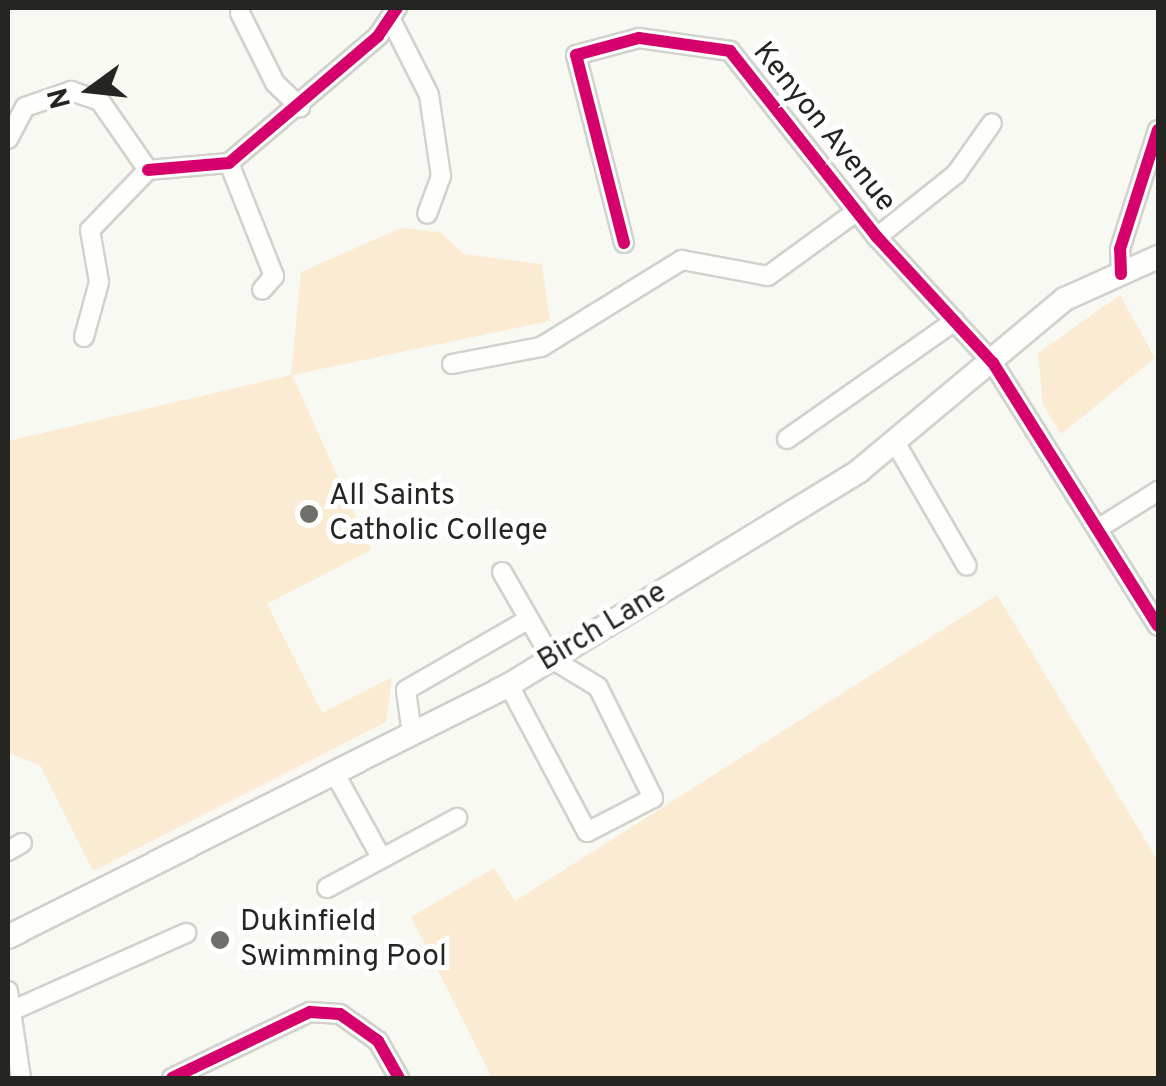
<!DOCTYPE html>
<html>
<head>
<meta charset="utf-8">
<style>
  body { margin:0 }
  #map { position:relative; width:1166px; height:1086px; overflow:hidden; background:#f8f9f2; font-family:Overpass,sans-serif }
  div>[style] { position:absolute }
  .green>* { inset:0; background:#fbebd3 }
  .roads { filter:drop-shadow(2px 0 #d2d2cd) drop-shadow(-2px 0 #d2d2cd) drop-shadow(0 2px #d2d2cd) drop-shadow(0 -2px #d2d2cd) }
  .minor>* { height:18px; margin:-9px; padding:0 9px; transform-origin:9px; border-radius:9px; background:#fefefd }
  .major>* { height:22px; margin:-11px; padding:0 11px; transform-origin:11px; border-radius:11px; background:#fefefd }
  .cycleway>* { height:12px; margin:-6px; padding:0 6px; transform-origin:6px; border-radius:6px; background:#d6006c }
  .dots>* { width:28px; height:28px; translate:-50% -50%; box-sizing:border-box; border:5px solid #fff; border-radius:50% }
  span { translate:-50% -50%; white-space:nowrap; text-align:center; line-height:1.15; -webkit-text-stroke:10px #fff; paint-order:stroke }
  .street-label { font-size:30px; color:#252621 }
  .poi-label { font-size:30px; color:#252621 }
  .left { translate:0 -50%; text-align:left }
  .frame { position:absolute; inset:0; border:10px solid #252621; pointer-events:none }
  .north { position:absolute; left:40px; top:40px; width:100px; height:100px; -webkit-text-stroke:8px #fff; paint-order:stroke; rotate:255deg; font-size:28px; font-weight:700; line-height:40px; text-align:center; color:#252621 }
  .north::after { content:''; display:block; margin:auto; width:35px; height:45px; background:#252621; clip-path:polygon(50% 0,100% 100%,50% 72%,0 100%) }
</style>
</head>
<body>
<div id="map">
  <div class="green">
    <div style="clip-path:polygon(401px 228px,440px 232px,464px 254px,542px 264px,550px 321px,292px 375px,371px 550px,267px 604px,322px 713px,392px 677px,386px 722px,93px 871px,40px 765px,8px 753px,8px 441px,291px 375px,301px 272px)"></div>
    <div style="clip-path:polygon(1120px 295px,1155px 358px,1061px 434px,1043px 405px,1038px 353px)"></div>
    <div style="clip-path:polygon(997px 595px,1158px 861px,1158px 1078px,492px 1078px,411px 917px,494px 868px,515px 901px)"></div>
  </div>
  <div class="roads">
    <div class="minor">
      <div style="left:240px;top:13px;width:78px;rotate:63.4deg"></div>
      <div style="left:275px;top:83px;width:35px;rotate:44deg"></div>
      <div style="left:390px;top:18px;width:86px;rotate:63.1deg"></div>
      <div style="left:429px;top:95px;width:82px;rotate:81.6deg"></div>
      <div style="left:441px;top:176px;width:40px;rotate:110.2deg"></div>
      <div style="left:8px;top:139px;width:36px;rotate:-62deg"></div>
      <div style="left:25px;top:107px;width:49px;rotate:-19.2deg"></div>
      <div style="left:71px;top:91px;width:31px;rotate:19deg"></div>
      <div style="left:100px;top:101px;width:84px;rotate:55.2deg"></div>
      <div style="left:229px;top:163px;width:122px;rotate:68.3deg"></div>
      <div style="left:274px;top:276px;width:18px;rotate:131deg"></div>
      <div style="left:148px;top:170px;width:81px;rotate:-4.9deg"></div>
      <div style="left:229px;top:163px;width:196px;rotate:-40.4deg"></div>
      <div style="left:378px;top:36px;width:34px;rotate:-56deg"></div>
      <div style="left:877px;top:237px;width:101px;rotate:-38.6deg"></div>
      <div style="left:956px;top:174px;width:62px;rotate:-54.8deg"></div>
      <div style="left:624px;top:243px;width:194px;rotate:-104.3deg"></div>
      <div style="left:576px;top:55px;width:65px;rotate:-15.1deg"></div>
      <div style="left:639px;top:38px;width:92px;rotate:8.1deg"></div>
      <div style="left:730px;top:51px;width:237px;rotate:51.7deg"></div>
      <div style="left:877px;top:237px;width:171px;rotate:47.4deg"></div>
      <div style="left:993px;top:363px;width:310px;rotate:57.9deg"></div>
      <div style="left:1121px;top:274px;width:25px;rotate:-92deg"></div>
      <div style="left:1120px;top:249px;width:125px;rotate:-72.3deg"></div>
      <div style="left:84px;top:337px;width:57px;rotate:-74.7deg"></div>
      <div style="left:99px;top:282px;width:53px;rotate:-99.8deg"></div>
      <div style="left:90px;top:230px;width:83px;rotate:-46deg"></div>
      <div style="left:452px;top:364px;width:91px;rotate:-10.8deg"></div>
      <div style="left:541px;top:347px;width:166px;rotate:-31.7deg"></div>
      <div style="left:682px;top:260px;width:87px;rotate:10.5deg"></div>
      <div style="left:768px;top:276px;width:110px;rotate:-36.1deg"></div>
      <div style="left:787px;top:439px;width:205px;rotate:-35.1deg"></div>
      <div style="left:895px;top:442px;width:143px;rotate:59.9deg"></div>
      <div style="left:1099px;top:528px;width:70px;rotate:-32.1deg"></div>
      <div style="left:502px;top:572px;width:100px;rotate:60.1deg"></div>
      <div style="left:552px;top:659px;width:54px;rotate:31.3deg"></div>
      <div style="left:598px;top:687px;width:124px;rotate:63.6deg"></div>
      <div style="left:653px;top:798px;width:74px;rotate:152.7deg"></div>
      <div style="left:587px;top:832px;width:166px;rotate:-118deg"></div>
      <div style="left:412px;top:734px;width:44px;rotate:-97.8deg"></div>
      <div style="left:406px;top:690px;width:142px;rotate:-30deg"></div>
      <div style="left:334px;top:772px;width:97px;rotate:61.1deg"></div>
      <div style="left:8px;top:851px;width:16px;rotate:-30deg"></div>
      <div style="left:327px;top:888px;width:148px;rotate:-28.3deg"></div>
      <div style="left:8px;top:991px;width:88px;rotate:81.5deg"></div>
      <div style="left:11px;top:1011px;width:192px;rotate:-24deg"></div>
      <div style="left:172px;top:1078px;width:153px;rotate:-25.6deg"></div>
      <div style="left:310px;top:1012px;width:30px;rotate:4deg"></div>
      <div style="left:340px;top:1014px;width:47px;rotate:35.4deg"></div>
      <div style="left:378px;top:1041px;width:43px;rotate:60.4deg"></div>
    </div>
    <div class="major">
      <div style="left:8px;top:937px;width:561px;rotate:-26.7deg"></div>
      <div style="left:509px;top:685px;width:410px;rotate:-31.4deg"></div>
      <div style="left:859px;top:471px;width:268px;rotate:-39.9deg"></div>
      <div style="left:1065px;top:299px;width:102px;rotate:-24.3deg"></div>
    </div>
  </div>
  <div class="cycleway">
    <div style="left:148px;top:170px;width:81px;rotate:-4.9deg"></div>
    <div style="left:229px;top:163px;width:196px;rotate:-40.4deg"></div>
    <div style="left:378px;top:36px;width:34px;rotate:-56deg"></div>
    <div style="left:624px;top:243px;width:194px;rotate:-104.3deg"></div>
    <div style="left:576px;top:55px;width:65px;rotate:-15.1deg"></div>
    <div style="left:639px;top:38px;width:92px;rotate:8.1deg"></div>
    <div style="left:730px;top:51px;width:237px;rotate:51.7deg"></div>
    <div style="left:877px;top:237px;width:171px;rotate:47.4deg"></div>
    <div style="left:993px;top:363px;width:310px;rotate:57.9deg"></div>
    <div style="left:1121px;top:274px;width:25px;rotate:-92deg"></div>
    <div style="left:1120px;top:249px;width:125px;rotate:-72.3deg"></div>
    <div style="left:172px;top:1078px;width:153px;rotate:-25.6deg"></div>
    <div style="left:310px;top:1012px;width:30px;rotate:4deg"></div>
    <div style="left:340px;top:1014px;width:47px;rotate:35.4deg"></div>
    <div style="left:378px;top:1041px;width:43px;rotate:60.4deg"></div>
  </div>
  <div class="dots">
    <div style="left:309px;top:514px;background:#6f706a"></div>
    <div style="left:220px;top:940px;background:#6f706a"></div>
  </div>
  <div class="street-label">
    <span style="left:823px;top:128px;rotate:51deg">Kenyon Avenue</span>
    <span style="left:603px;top:628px;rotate:-31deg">Birch Lane</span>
  </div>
  <div class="poi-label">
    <span class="left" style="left:329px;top:514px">All Saints<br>Catholic College</span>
    <span class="left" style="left:240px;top:940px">Dukinfield<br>Swimming Pool</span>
  </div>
  <div class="frame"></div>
  <div class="north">N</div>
</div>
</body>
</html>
